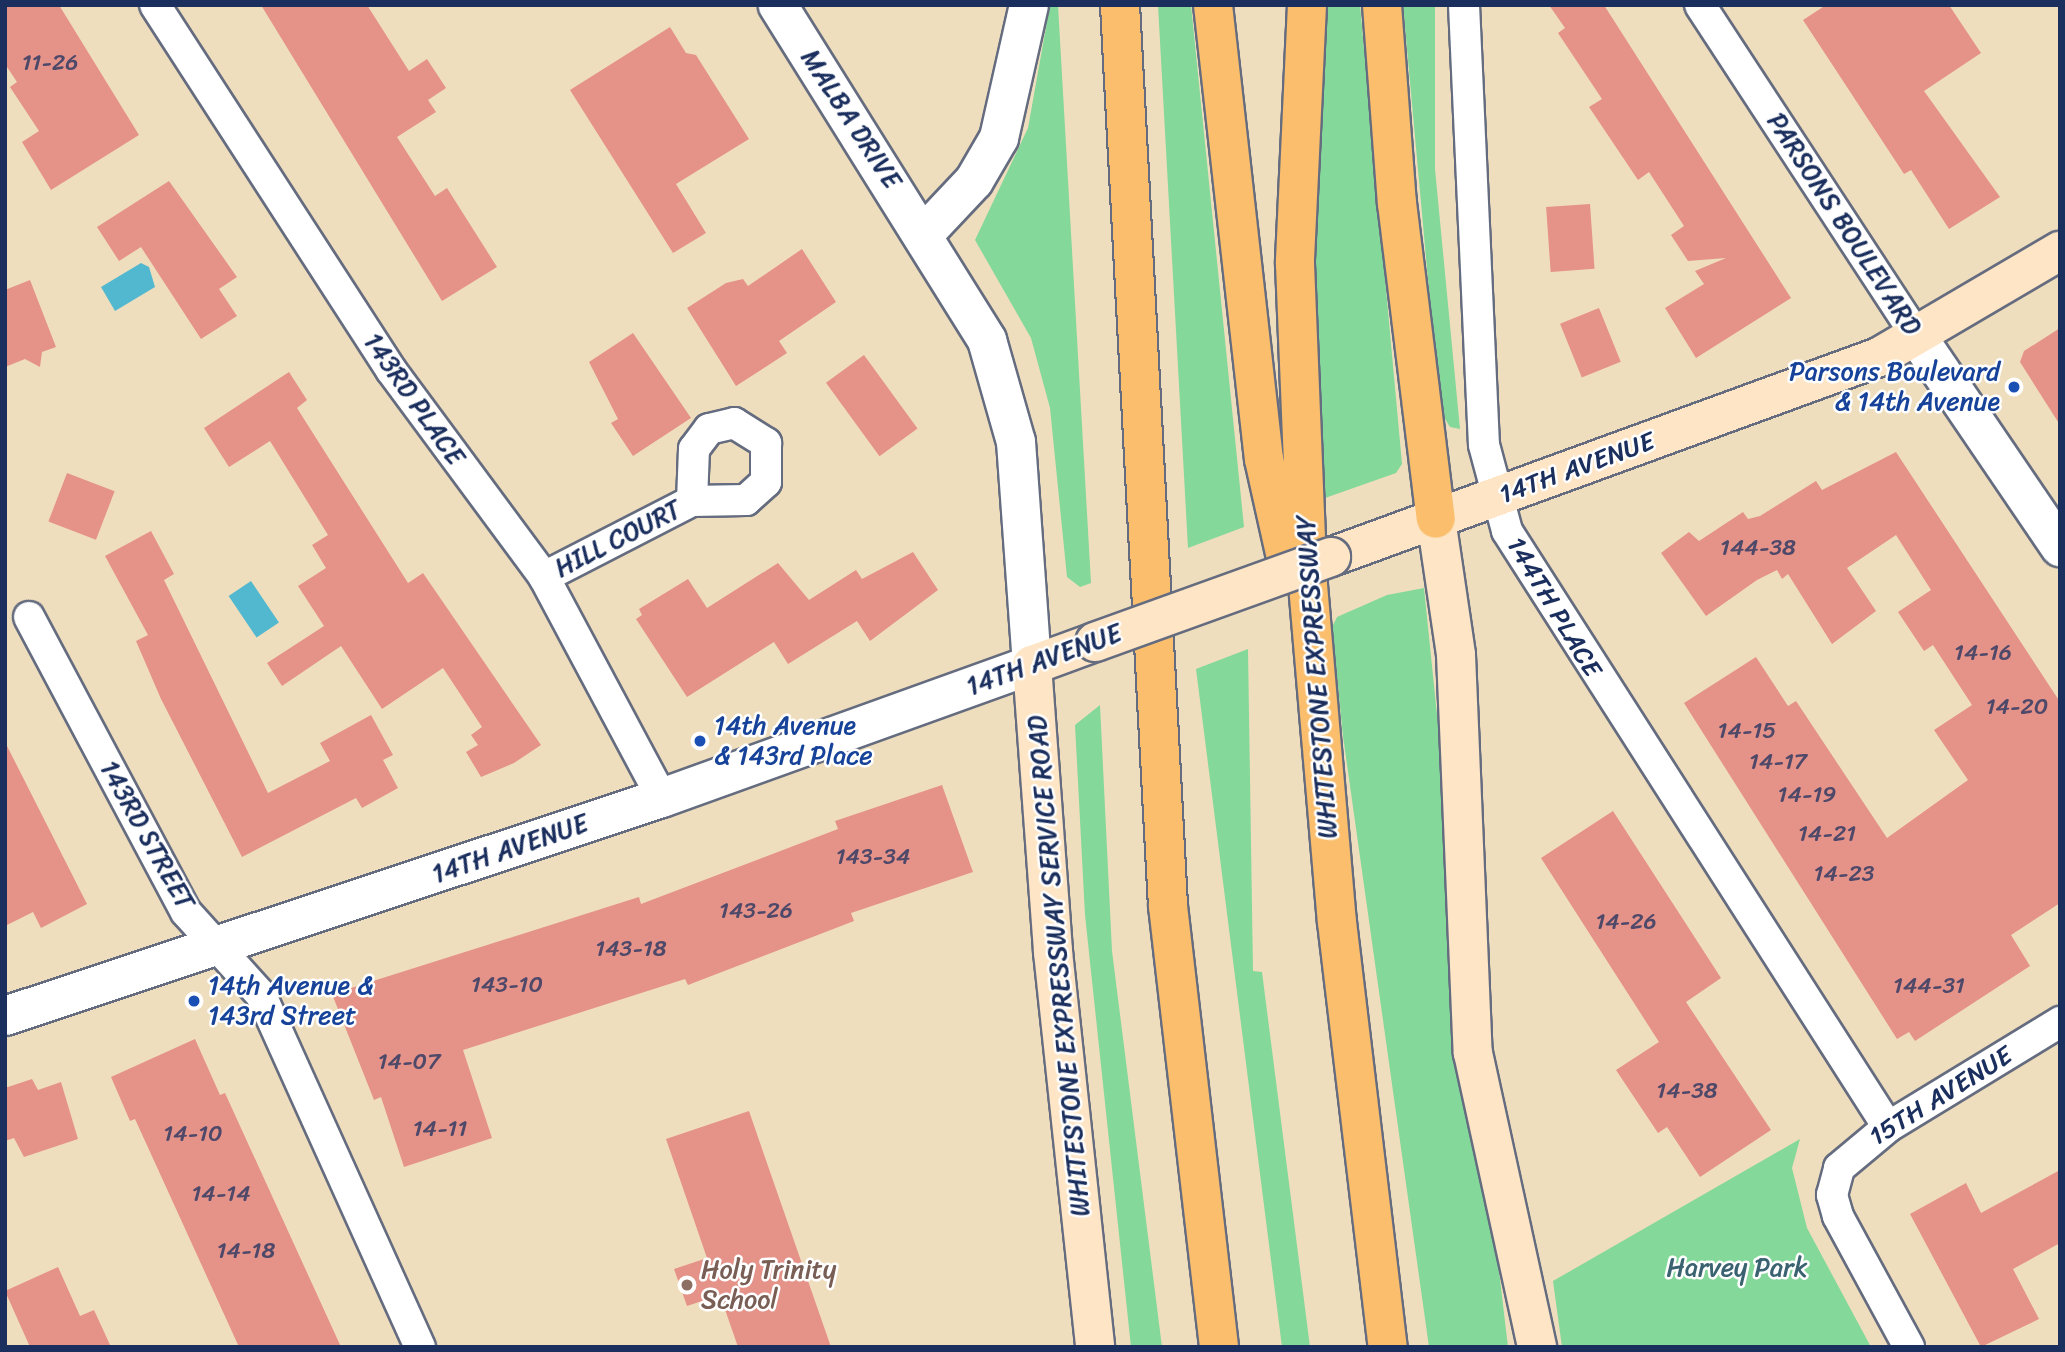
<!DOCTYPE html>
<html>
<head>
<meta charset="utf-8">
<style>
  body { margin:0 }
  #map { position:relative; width:2065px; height:1352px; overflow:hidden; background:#efdebd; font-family:Sriracha,sans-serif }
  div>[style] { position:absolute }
  .green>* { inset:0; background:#83d89a }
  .water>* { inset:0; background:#52b8d0; transform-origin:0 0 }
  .building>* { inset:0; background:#e59289; transform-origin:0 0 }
  .roads { filter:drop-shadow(2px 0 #656c7f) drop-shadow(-2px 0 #656c7f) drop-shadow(0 2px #656c7f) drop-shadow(0 -2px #656c7f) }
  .minor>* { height:30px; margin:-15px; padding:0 15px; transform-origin:15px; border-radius:15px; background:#fff }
  .tertiary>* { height:38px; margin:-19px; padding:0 19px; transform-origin:19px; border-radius:19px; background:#fff }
  .secondary>* { height:38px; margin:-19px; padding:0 19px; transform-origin:19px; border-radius:19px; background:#fde5c5 }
  .motorway>* { height:38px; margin:-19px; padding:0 19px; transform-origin:19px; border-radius:19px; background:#fabe6d }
  .bridges { filter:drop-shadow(2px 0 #656c7f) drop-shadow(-2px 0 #656c7f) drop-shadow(0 2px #656c7f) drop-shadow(0 -2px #656c7f) }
  .secondary-bridge>* { height:38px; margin:-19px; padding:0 19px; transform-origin:19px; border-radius:19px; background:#fde5c5 }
  .dots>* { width:19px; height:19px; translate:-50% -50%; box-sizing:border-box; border:4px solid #fff; border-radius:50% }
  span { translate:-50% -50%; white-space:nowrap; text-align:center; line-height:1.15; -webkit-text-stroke:5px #fff; paint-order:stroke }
  .number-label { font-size:23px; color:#4e4869 }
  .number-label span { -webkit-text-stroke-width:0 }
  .street-label { font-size:26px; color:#1b2f5e }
  .transit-label { font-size:26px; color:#164399 }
  .right { translate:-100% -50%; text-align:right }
  .left { translate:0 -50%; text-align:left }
  .park-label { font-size:26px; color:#3a6270 }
  .education-label { font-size:26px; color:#785e54 }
  .frame { position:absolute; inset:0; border:7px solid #1b2f5e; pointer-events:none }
</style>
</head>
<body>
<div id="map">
  <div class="green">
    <div style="clip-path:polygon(1050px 5px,1058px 5px,1091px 583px,1080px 587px,1067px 577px,1050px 408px,1031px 338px,975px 240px,1028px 128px)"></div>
    <div style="clip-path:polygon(1158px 5px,1191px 5px,1244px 527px,1188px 548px)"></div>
    <div style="clip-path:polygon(1322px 5px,1360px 5px,1402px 464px,1396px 473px,1325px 498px,1312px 307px)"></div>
    <div style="clip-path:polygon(1403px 5px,1435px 5px,1435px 169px,1460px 429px,1450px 427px,1440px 411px)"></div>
    <div style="clip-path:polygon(1424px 588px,1461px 948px,1508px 1347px,1429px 1347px,1343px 736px,1332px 627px,1337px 617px,1387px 595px)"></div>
    <div style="clip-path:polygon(1248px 649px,1253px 971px,1262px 972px,1310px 1347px,1282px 1347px,1196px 669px)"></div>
    <div style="clip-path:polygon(1100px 705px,1112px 951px,1162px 1347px,1131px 1347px,1085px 915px,1075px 725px)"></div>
    <div style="clip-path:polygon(1800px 1139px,1792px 1168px,1807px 1228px,1871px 1347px,1562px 1347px,1553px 1281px)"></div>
  </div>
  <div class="water">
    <div style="clip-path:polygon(141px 263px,149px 267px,155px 287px,115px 311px,101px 287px)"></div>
    <div style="left:251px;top:581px;width:50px;height:27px;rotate:56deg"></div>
  </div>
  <div class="building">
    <div style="clip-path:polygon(5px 5px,59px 5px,139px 135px,51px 190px,22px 142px,39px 131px,10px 87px,17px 82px,5px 64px)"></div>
    <div style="clip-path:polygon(261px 5px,367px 5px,409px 71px,427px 59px,446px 88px,428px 100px,436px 112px,397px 137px,435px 196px,447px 188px,497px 267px,442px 301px)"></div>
    <div style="clip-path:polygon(1549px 5px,1604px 5px,1791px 298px,1696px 358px,1665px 308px,1704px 284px,1695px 271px,1726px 258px,1688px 261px,1671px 235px,1684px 226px,1649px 172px,1638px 180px,1589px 107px,1602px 99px,1558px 33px,1565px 28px)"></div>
    <div style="clip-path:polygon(1826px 5px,1949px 5px,1981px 53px,1924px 91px,2000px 197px,1949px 229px,1911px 170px,1904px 174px,1803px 20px)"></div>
    <div style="clip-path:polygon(670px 27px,686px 53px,696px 55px,749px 139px,676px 184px,706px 233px,673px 253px,570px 90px)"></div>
    <div style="clip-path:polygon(169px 181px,237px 277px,219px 289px,237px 316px,201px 339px,141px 247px,119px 261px,97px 227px)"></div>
    <div style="left:1590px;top:204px;width:65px;height:44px;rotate:86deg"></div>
    <div style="clip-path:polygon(802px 249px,836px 302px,779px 341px,787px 353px,736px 386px,687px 308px,726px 283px,743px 279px,748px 286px)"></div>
    <div style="clip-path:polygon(30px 280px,56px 347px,42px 352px,40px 367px,25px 359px,5px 367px,5px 290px)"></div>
    <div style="left:1599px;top:308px;width:58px;height:42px;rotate:68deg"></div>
    <div style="clip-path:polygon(2060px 328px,2060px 425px,2020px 362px,2024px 351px)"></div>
    <div style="clip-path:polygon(633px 333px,691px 418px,633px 456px,611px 423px,618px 419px,589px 362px)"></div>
    <div style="left:864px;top:355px;width:91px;height:47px;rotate:54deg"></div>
    <div style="clip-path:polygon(289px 372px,307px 400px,297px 408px,408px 583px,423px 573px,541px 745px,514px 763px,481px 777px,466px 752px,478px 745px,471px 735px,482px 727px,443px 668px,382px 709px,341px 646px,282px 686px,267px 663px,324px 626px,298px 586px,326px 568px,312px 545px,328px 535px,270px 441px,229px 467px,204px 428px)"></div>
    <div style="clip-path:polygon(1896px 452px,2060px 702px,2060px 903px,2011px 935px,2030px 966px,1915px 1041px,1909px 1032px,1897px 1039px,1684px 703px,1756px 657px,1788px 706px,1796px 701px,1887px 838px,1968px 780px,1934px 730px,1972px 705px,1933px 645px,1924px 651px,1898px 612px,1931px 590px,1896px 535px,1847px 568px,1876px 611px,1832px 644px,1788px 574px,1782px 579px,1777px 570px,1757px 580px,1706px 616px,1661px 553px,1689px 532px,1699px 541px,1743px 512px,1748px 519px,1760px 516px,1816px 481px,1822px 490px)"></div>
    <div style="left:67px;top:473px;width:51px;height:52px;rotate:21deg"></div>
    <div style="clip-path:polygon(151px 531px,174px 574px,164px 580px,268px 793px,330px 761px,320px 743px,371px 715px,393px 755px,383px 760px,398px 788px,362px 808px,356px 798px,242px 857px,161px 699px,136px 641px,148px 635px,105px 556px)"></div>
    <div style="clip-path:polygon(913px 552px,938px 590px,870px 641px,857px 621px,788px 664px,774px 642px,687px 697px,636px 619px,642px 615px,639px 609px,688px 579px,707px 608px,778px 563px,809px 600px,856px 570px,862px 579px)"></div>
    <div style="clip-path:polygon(5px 742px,87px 904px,41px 928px,33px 912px,5px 926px)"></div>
    <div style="clip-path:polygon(942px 785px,973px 872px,851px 913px,854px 921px,688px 985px,685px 979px,463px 1050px,492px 1138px,404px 1167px,381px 1097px,374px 1100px,332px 994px,639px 897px,641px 904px,838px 829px,835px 821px)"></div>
    <div style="clip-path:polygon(1613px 811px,1721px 978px,1686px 1002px,1771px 1130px,1700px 1177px,1667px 1127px,1658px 1133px,1616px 1070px,1659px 1042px,1541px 858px)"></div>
    <div style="clip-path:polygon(195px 1039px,220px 1095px,225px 1093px,341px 1347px,239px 1347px,135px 1119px,130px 1121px,111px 1077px)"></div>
    <div style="clip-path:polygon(32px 1079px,38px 1090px,61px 1082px,78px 1139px,24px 1157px,14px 1138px,5px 1141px,5px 1088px)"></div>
    <div style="clip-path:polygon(749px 1111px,768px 1166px,831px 1347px,738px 1347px,720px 1295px,687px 1306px,674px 1269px,707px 1258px,666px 1139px)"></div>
    <div style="clip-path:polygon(2060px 1170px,2060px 1243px,2013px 1269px,2039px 1319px,1981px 1347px,1910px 1214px,1966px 1183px,1981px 1213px)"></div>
    <div style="clip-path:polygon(58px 1267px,80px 1316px,94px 1310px,111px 1347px,30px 1347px,5px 1291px)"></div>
  </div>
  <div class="roads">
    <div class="minor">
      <div style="left:155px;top:5px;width:435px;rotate:57.1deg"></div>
      <div style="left:391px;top:370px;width:257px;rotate:53.5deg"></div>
      <div style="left:544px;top:577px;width:251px;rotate:61.9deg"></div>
      <div style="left:1464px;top:5px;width:440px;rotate:87.4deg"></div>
      <div style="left:1484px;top:445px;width:89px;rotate:75deg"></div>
      <div style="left:1507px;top:531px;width:707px;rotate:57.41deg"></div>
      <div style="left:1700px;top:5px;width:398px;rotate:56.8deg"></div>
      <div style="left:734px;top:423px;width:38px;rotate:32deg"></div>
      <div style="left:766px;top:443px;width:39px;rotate:90deg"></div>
      <div style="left:766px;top:482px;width:27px;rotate:138deg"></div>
      <div style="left:746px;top:500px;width:54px;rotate:178.9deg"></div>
      <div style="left:692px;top:501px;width:52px;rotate:-87.8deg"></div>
      <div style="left:694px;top:449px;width:25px;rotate:-53deg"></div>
      <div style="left:709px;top:429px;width:26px;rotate:-13deg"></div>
      <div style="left:544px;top:577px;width:166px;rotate:-27.2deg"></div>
      <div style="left:29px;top:617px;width:334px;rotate:62deg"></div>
      <div style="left:186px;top:912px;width:112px;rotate:47.9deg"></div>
      <div style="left:261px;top:995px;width:386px;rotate:65.7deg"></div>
      <div style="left:1909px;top:1347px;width:149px;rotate:-118.5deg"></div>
      <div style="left:1838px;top:1216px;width:22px;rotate:-106deg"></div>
      <div style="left:1832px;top:1195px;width:28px;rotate:-75deg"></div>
      <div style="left:1839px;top:1168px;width:64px;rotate:-39.9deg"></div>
      <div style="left:1888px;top:1127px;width:202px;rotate:-31.4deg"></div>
    </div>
    <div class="tertiary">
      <div style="left:925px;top:233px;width:71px;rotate:-46.7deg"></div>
      <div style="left:974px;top:181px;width:50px;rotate:-59.8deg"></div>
      <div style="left:999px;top:138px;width:136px;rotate:-77.3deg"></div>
      <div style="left:1918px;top:338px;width:253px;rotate:55.8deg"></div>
      <div style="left:5px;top:1016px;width:692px;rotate:-18.36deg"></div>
      <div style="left:662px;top:798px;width:393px;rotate:-19.8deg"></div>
      <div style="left:1032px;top:665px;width:224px;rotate:-94.1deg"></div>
      <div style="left:1016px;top:442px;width:106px;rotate:-105.9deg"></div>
      <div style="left:987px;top:340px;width:395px;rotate:-122deg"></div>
    </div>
    <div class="secondary">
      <div style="left:1436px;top:519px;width:137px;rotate:81.6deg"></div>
      <div style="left:1456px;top:655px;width:398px;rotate:87.6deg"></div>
      <div style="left:1473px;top:1053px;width:301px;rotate:77.7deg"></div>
      <div style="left:1331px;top:557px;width:583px;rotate:-20.05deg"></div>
      <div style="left:1879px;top:357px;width:210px;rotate:-30.4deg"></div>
      <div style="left:1095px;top:642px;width:67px;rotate:159.9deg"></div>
      <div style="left:1032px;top:665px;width:288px;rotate:85.8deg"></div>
      <div style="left:1053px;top:952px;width:397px;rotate:83.9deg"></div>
    </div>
    <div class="motorway">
      <div style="left:1120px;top:5px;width:902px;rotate:86.95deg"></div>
      <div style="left:1168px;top:906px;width:444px;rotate:83.4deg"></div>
      <div style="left:1213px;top:5px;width:457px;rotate:83.6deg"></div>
      <div style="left:1264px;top:459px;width:115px;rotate:77.4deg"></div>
      <div style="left:1307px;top:5px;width:259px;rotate:92.7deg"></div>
      <div style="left:1295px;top:264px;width:321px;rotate:87.7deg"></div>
      <div style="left:1308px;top:585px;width:338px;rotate:85.1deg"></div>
      <div style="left:1337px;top:922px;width:428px;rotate:83.2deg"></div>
      <div style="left:1382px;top:5px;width:199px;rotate:85.7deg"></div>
      <div style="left:1397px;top:203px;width:318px;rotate:83deg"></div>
    </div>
  </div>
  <div class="bridges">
    <div class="secondary-bridge">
      <div style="left:1095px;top:642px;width:251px;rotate:-19.8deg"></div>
    </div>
  </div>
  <div class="dots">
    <div style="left:2014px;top:387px;background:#1a4fb4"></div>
    <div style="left:700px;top:741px;background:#1a4fb4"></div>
    <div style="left:194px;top:1001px;background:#1a4fb4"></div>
    <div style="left:687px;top:1285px;background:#8d6e63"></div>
  </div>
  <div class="number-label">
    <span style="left:50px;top:63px">11-26</span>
    <span style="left:1758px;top:548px">144-38</span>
    <span style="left:1983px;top:653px">14-16</span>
    <span style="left:2017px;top:707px">14-20</span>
    <span style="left:1747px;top:731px">14-15</span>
    <span style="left:1778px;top:762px">14-17</span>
    <span style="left:1807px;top:795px">14-19</span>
    <span style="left:1827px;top:834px">14-21</span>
    <span style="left:873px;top:857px">143-34</span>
    <span style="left:1844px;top:874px">14-23</span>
    <span style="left:756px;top:911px">143-26</span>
    <span style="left:1626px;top:922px">14-26</span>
    <span style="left:631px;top:949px">143-18</span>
    <span style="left:507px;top:985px">143-10</span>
    <span style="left:1929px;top:986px">144-31</span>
    <span style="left:409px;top:1062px">14-07</span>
    <span style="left:1687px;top:1091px">14-38</span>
    <span style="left:440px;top:1129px">14-11</span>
    <span style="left:193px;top:1134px">14-10</span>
    <span style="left:221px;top:1194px">14-14</span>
    <span style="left:246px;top:1251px">14-18</span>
  </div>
  <div class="street-label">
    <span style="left:851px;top:119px;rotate:57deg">MALBA DRIVE</span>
    <span style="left:1844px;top:224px;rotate:57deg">PARSONS BOULEVARD</span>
    <span style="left:414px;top:399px;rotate:55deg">143RD PLACE</span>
    <span style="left:1577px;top:468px;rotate:-20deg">14TH AVENUE</span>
    <span style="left:618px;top:539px;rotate:-27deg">HILL COURT</span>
    <span style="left:1554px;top:607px;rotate:59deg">144TH PLACE</span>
    <span style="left:1044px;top:660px;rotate:-20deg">14TH AVENUE</span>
    <span style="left:1317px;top:677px;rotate:-94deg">WHITESTONE EXPRESSWAY</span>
    <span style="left:147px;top:835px;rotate:61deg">143RD STREET</span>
    <span style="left:510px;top:849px;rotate:-19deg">14TH AVENUE</span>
    <span style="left:1059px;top:966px;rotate:-95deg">WHITESTONE EXPRESSWAY SERVICE ROAD</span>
    <span style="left:1941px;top:1096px;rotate:-32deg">15TH AVENUE</span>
  </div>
  <div class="transit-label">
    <span class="right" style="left:2000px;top:387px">Parsons Boulevard<br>&amp; 14th Avenue</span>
    <span class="left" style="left:714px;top:741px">14th Avenue<br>&amp; 143rd Place</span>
    <span class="left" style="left:208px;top:1001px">14th Avenue &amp;<br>143rd Street</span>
  </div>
  <div class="park-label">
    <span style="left:1737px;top:1268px">Harvey Park</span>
  </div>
  <div class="education-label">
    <span class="left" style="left:701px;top:1285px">Holy Trinity<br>School</span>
  </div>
  <div class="frame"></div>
</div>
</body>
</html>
